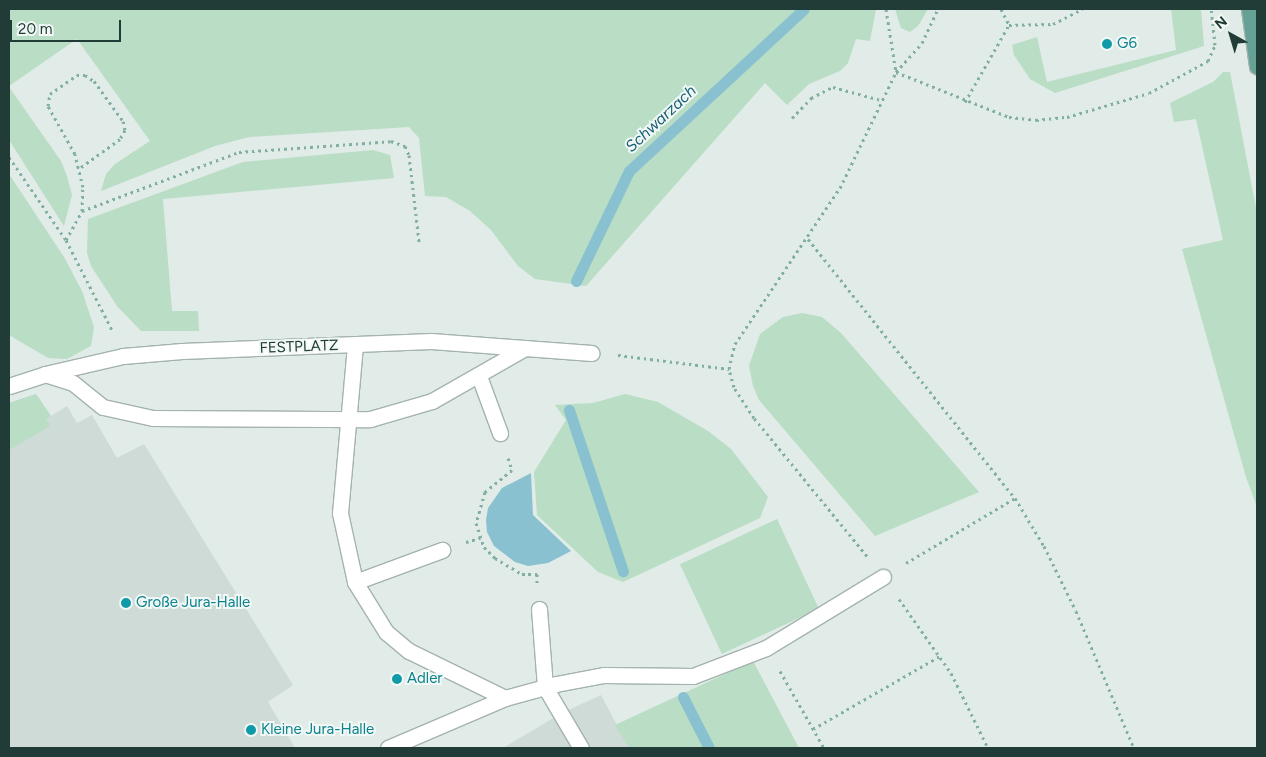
<!DOCTYPE html>
<html>
<head>
<meta charset="utf-8">
<style>
  body { margin:0 }
  #map { position:relative; width:1266px; height:757px; overflow:hidden; background:#e1ebe7; font-family:Figtree,sans-serif }
  div>[style] { position:absolute }
  .built>* { inset:0; background:#cfdbd6 }
  .green>* { inset:0; background:#b9ddc5; transform-origin:0 0 }
  .water>* { inset:0; background:#89c1d0 }
  .stream>* { height:11px; margin:-5.5px; padding:0 5.5px; transform-origin:5.5px; border-radius:5.5px; background:#89c1d0 }
  .path>* { height:3px; margin-top:-1.5px; transform-origin:0; background:repeating-linear-gradient(90deg,#81afa3 0 2.5px,transparent 0 6.5px) }
  .roads { filter:drop-shadow(1px 0 #a4b3ae) drop-shadow(-1px 0 #a4b3ae) drop-shadow(0 1px #a4b3ae) drop-shadow(0 -1px #a4b3ae) }
  .minor>* { height:15px; margin:-7.5px; padding:0 7.5px; transform-origin:7.5px; border-radius:7.5px; background:#fff }
  .major>* { height:15px; margin:-7.5px; padding:0 7.5px; transform-origin:7.5px; border-radius:7.5px; background:#65a195 }
  .dots>* { width:14px; height:14px; translate:-50% -50%; box-sizing:border-box; border:2px solid #f1f8f5; border-radius:50% }
  span { translate:-50% -50%; white-space:nowrap; text-align:center; line-height:1.15; -webkit-text-stroke:4px #f1f8f5; paint-order:stroke }
  .culture-label { font-size:15px; color:#0d838f }
  .left { translate:0 -50%; text-align:left }
  .street-label { font-size:15px; color:#213c36 }
  .water-label { font-size:16px; color:#1c6277; font-style:italic }
  .frame { position:absolute; inset:0; border:10px solid #213c36; pointer-events:none }
  .north { position:absolute; left:1206px; top:10px; width:50px; height:50px; -webkit-text-stroke:4px #f1f8f5; paint-order:stroke; rotate:321deg; font-size:14px; font-weight:700; line-height:20px; text-align:center; color:#213c36 }
  .north::after { content:''; display:block; margin:auto; width:18px; height:22px; background:#213c36; clip-path:polygon(50% 0,100% 100%,50% 72%,0 100%) }
  .scale { position:absolute; left:10px; top:20px; width:111px; height:22px; box-sizing:border-box; border:2px solid #213c36; border-top:0; padding-left:6px; font-size:15px; line-height:18px; white-space:nowrap; color:#213c36; -webkit-text-stroke:4px #f1f8f5; paint-order:stroke }
</style>
</head>
<body>
<div id="map">
  <div class="built">
    <div style="clip-path:polygon(36px 394px,51px 416px,67px 406px,77px 423px,92px 415px,117px 458px,144px 444px,293px 685px,268px 702px,295px 748px,9px 748px,9px 403px)"></div>
    <div style="clip-path:polygon(601px 695px,629px 748px,503px 748px,560px 714px)"></div>
  </div>
  <div class="green">
    <div style="clip-path:polygon(9px 9px,876px 9px,870px 41px,856px 39px,848px 63px,840px 71px,809px 84px,787px 105px,765px 83px,586px 286px,535px 279px,518px 266px,491px 230px,470px 211px,446px 197px,425px 196px,419px 138px,409px 127px,249px 137px,215px 146px,101px 191px,106px 174px,115px 164px,150px 141px,77px 39px,9px 86px)"></div>
    <div style="clip-path:polygon(895px 9px,928px 9px,918px 26px,910px 32px,901px 28px)"></div>
    <div style="clip-path:polygon(1171px 9px,1201px 9px,1204px 46px,1055px 93px,1030px 79px,1014px 55px,1012px 45px,1037px 37px,1047px 82px,1176px 50px)"></div>
    <div style="clip-path:polygon(1223px 72px,1230px 72px,1257px 213px,1257px 507px,1246px 477px,1182px 249px,1223px 240px,1196px 119px,1174px 122px,1170px 103px,1213px 82px)"></div>
    <div style="clip-path:polygon(9px 87px,61px 161px,67px 176px,72px 195px,64px 226px,9px 140px)"></div>
    <div style="clip-path:polygon(373px 150px,390px 155px,394px 178px,163px 199px,172px 311px,198px 311px,199px 331px,141px 331px,117px 306px,91px 266px,87px 253px,88px 219px,243px 162px)"></div>
    <div style="clip-path:polygon(9px 174px,64px 257px,82px 291px,94px 327px,91px 346px,67px 359px,48px 358px,9px 335px)"></div>
    <div style="clip-path:polygon(802px 313px,822px 317px,841px 333px,979px 492px,875px 536px,759px 400px,753px 386px,749px 366px,760px 334px,783px 317px)"></div>
    <div style="clip-path:polygon(36px 394px,51px 416px,46px 419px,50px 426px,9px 450px,9px 403px)"></div>
    <div style="clip-path:polygon(625px 394px,658px 402px,708px 431px,731px 449px,768px 497px,760px 518px,623px 582px,598px 572px,537px 515px,534px 472px,566px 420px,555px 405px,593px 403px)"></div>
    <div style="left:777px;top:519px;width:99px;height:107px;rotate:65deg"></div>
    <div style="clip-path:polygon(753px 661px,799px 748px,629px 748px,615px 725px)"></div>
  </div>
  <div class="water">
    <div style="clip-path:polygon(531px 473px,533px 515px,571px 551px,548px 563px,528px 566px,515px 562px,494px 546px,487px 532px,486px 520px,488px 508px,502px 488px)"></div>
  </div>
  <div class="stream">
    <div style="left:576px;top:281px;width:122px;rotate:-64.3deg"></div>
    <div style="left:629px;top:171px;width:238px;rotate:-42.8deg"></div>
    <div style="left:569px;top:410px;width:170px;rotate:71.5deg"></div>
    <div style="left:683px;top:697px;width:57px;rotate:63deg"></div>
  </div>
  <div class="path">
    <div style="left:886px;top:9px;width:64px;rotate:81deg"></div>
    <div style="left:1001px;top:9px;width:18px;rotate:63deg"></div>
    <div style="left:1009px;top:25px;width:44px;rotate:-1.3deg"></div>
    <div style="left:1053px;top:24px;width:33px;rotate:-27deg"></div>
    <div style="left:896px;top:72px;width:122px;rotate:21.7deg"></div>
    <div style="left:1009px;top:117px;width:27px;rotate:6deg"></div>
    <div style="left:1036px;top:120px;width:31px;rotate:-6deg"></div>
    <div style="left:1067px;top:117px;width:85px;rotate:-16.3deg"></div>
    <div style="left:1149px;top:93px;width:67px;rotate:-28.5deg"></div>
    <div style="left:1208px;top:61px;width:17px;rotate:-66deg"></div>
    <div style="left:1215px;top:45px;width:36px;rotate:-96deg"></div>
    <div style="left:965px;top:102px;width:89px;rotate:-60.3deg"></div>
    <div style="left:792px;top:118px;width:28px;rotate:-46deg"></div>
    <div style="left:811px;top:98px;width:25px;rotate:-27deg"></div>
    <div style="left:833px;top:87px;width:50px;rotate:15.2deg"></div>
    <div style="left:9px;top:157px;width:101px;rotate:55.5deg"></div>
    <div style="left:66px;top:240px;width:101px;rotate:62.9deg"></div>
    <div style="left:82px;top:211px;width:168px;rotate:-20.6deg"></div>
    <div style="left:239px;top:152px;width:152px;rotate:-4.1deg"></div>
    <div style="left:391px;top:141px;width:15px;rotate:20deg"></div>
    <div style="left:405px;top:146px;width:10px;rotate:66deg"></div>
    <div style="left:409px;top:155px;width:88px;rotate:83.4deg"></div>
    <div style="left:808px;top:239px;width:332px;rotate:51.4deg"></div>
    <div style="left:1015px;top:498px;width:56px;rotate:58.9deg"></div>
    <div style="left:1044px;top:546px;width:72px;rotate:63.8deg"></div>
    <div style="left:1076px;top:611px;width:149px;rotate:67.1deg"></div>
    <div style="left:66px;top:240px;width:33px;rotate:-61deg"></div>
    <div style="left:82px;top:211px;width:24px;rotate:-88deg"></div>
    <div style="left:83px;top:187px;width:34px;rotate:-104deg"></div>
    <div style="left:75px;top:154px;width:55px;rotate:-119.4deg"></div>
    <div style="left:48px;top:106px;width:12px;rotate:-81deg"></div>
    <div style="left:50px;top:94px;width:33px;rotate:-35deg"></div>
    <div style="left:77px;top:75px;width:8px"></div>
    <div style="left:85px;top:75px;width:11px;rotate:34deg"></div>
    <div style="left:94px;top:81px;width:49px;rotate:54.1deg"></div>
    <div style="left:123px;top:121px;width:9px;rotate:77deg"></div>
    <div style="left:125px;top:130px;width:10px;rotate:119deg"></div>
    <div style="left:120px;top:139px;width:49px;rotate:144.1deg"></div>
    <div style="left:618px;top:355px;width:112px;rotate:7.2deg"></div>
    <div style="left:508px;top:458px;width:13px;rotate:72deg"></div>
    <div style="left:512px;top:470px;width:35px;rotate:141deg"></div>
    <div style="left:485px;top:492px;width:32px;rotate:106deg"></div>
    <div style="left:476px;top:523px;width:25px;rotate:72deg"></div>
    <div style="left:484px;top:547px;width:16px;rotate:45deg"></div>
    <div style="left:495px;top:558px;width:31px;rotate:31deg"></div>
    <div style="left:522px;top:574px;width:15px"></div>
    <div style="left:537px;top:574px;width:9px;rotate:90deg"></div>
    <div style="left:466px;top:542px;width:15px;rotate:-16deg"></div>
    <div style="left:867px;top:556px;width:178px;rotate:-129.3deg"></div>
    <div style="left:754px;top:418px;width:37px;rotate:-123deg"></div>
    <div style="left:734px;top:387px;width:19px;rotate:-106deg"></div>
    <div style="left:729px;top:369px;width:26px;rotate:-77deg"></div>
    <div style="left:735px;top:344px;width:188px;rotate:-56.1deg"></div>
    <div style="left:840px;top:188px;width:129px;rotate:-64.2deg"></div>
    <div style="left:896px;top:72px;width:39px;rotate:-48deg"></div>
    <div style="left:922px;top:43px;width:38px;rotate:-65deg"></div>
    <div style="left:906px;top:563px;width:127px;rotate:-30.8deg"></div>
    <div style="left:899px;top:599px;width:90px;rotate:54.9deg"></div>
    <div style="left:951px;top:673px;width:84px;rotate:63.7deg"></div>
    <div style="left:780px;top:671px;width:89px;rotate:60.3deg"></div>
    <div style="left:813px;top:729px;width:146px;rotate:-29.9deg"></div>
  </div>
  <div class="roads">
    <div class="minor">
      <div style="left:355px;top:345px;width:169px;rotate:95.1deg"></div>
      <div style="left:340px;top:513px;width:71px;rotate:77.7deg"></div>
      <div style="left:355px;top:582px;width:59px;rotate:58.2deg"></div>
      <div style="left:386px;top:632px;width:30px;rotate:40deg"></div>
      <div style="left:409px;top:651px;width:107px;rotate:26.1deg"></div>
      <div style="left:45px;top:374px;width:29px;rotate:18deg"></div>
      <div style="left:73px;top:383px;width:38px;rotate:39deg"></div>
      <div style="left:103px;top:407px;width:51px;rotate:12.4deg"></div>
      <div style="left:153px;top:418px;width:217px;rotate:0.3deg"></div>
      <div style="left:370px;top:419px;width:65px;rotate:-16.2deg"></div>
      <div style="left:432px;top:401px;width:107px;rotate:-29.7deg"></div>
      <div style="left:479px;top:376px;width:61px;rotate:69.8deg"></div>
      <div style="left:9px;top:386px;width:38px;rotate:-18deg"></div>
      <div style="left:45px;top:374px;width:80px;rotate:-13deg"></div>
      <div style="left:123px;top:356px;width:59px;rotate:-4.8deg"></div>
      <div style="left:182px;top:351px;width:249px;rotate:-2.3deg"></div>
      <div style="left:431px;top:341px;width:161px;rotate:4.3deg"></div>
      <div style="left:355px;top:582px;width:93px;rotate:-20.2deg"></div>
      <div style="left:539px;top:609px;width:78px;rotate:85.6deg"></div>
      <div style="left:545px;top:687px;width:71px;rotate:59.5deg"></div>
      <div style="left:388px;top:748px;width:127px;rotate:-23.1deg"></div>
      <div style="left:505px;top:698px;width:53px;rotate:-15.4deg"></div>
      <div style="left:556px;top:684px;width:49px;rotate:-10.6deg"></div>
      <div style="left:604px;top:675px;width:89px;rotate:0.6deg"></div>
      <div style="left:693px;top:676px;width:78px;rotate:-21deg"></div>
      <div style="left:766px;top:648px;width:137px;rotate:-31.3deg"></div>
    </div>
    <div class="major">
      <div style="left:1249px;top:9px;width:58px;rotate:82deg"></div>
    </div>
  </div>
  <div class="dots">
    <div style="left:1107px;top:44px;background:#0f9aa8"></div>
    <div style="left:126px;top:603px;background:#0f9aa8"></div>
    <div style="left:397px;top:679px;background:#0f9aa8"></div>
    <div style="left:251px;top:730px;background:#0f9aa8"></div>
  </div>
  <div class="culture-label">
    <span class="left" style="left:1117px;top:44px">G6</span>
    <span class="left" style="left:136px;top:603px">Große Jura-Halle</span>
    <span class="left" style="left:407px;top:679px">Adler</span>
    <span class="left" style="left:261px;top:730px">Kleine Jura-Halle</span>
  </div>
  <div class="street-label">
    <span style="left:299px;top:347px;rotate:-2deg">FESTPLATZ</span>
  </div>
  <div class="water-label">
    <span style="left:661px;top:119px;rotate:-43deg">Schwarzach</span>
  </div>
  <div class="frame"></div>
  <div class="north">N</div>
  <div class="scale">20 m</div>
</div>
</body>
</html>
